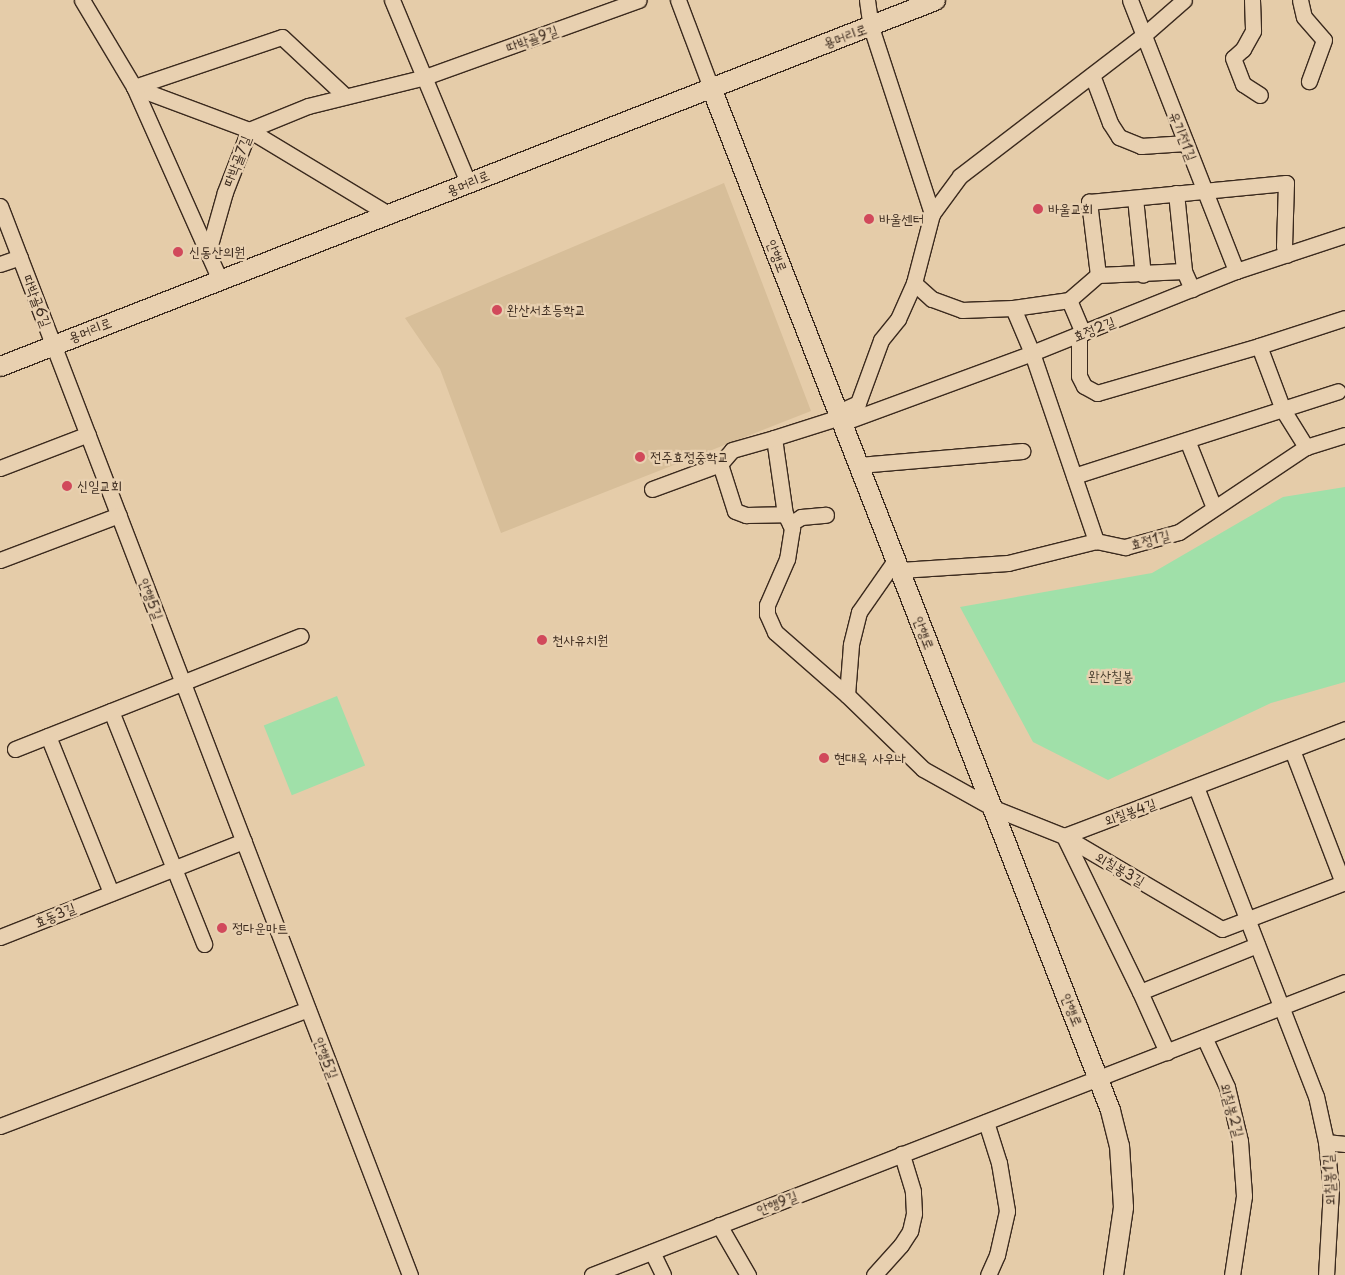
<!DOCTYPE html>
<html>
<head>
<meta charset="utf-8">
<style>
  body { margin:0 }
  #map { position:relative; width:1345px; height:1275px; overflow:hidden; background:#e5cca9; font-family:"Playpen Sans","Poor Story",sans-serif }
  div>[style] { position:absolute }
  .built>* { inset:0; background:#d7be99 }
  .green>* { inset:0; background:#a0e0a9; transform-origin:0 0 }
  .roads { filter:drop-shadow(1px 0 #3b2a1e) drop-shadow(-1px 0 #3b2a1e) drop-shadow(0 1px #3b2a1e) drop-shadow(0 -1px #3b2a1e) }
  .minor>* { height:15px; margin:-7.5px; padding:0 7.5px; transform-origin:7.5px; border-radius:7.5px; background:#e8d0b0 }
  .tertiary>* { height:19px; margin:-9.5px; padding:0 9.5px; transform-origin:9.5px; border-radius:9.5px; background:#e8d0b0 }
  .dots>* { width:14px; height:14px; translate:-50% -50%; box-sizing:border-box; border:2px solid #e8d0b0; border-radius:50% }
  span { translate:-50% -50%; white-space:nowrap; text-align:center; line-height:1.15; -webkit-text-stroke:4.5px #e8d0b0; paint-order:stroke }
  .street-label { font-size:14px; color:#3b2a1e }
  .poi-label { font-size:14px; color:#3b2a1e }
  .left { translate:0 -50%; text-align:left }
  .park-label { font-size:14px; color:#453c2c }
</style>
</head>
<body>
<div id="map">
  <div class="built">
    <div style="clip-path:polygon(724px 183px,811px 411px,501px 533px,440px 369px,405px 318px)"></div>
  </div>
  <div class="green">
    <div style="clip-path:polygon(1345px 487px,1345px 682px,1271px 703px,1108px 780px,1033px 742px,960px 607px,1152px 573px,1283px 497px)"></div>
    <div style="left:337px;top:696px;width:75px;height:79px;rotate:68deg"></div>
  </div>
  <div class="roads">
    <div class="minor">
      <div style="left:82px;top:0;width:101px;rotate:59.1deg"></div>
      <div style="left:134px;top:87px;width:211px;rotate:66deg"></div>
      <div style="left:392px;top:0;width:198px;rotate:67.4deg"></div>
      <div style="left:678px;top:0;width:91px;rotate:69.4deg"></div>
      <div style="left:867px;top:0;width:27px;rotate:82deg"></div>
      <div style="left:871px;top:27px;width:197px;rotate:71.9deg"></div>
      <div style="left:1130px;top:0;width:291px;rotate:68.6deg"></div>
      <div style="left:1252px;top:0;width:31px;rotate:88deg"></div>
      <div style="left:1253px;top:31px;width:21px;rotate:119deg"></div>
      <div style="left:1243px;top:49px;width:13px;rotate:138deg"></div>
      <div style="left:1233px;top:58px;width:28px;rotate:69deg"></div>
      <div style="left:1243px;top:84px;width:20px;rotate:33deg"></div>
      <div style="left:1300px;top:0;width:17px;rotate:77deg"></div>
      <div style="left:1304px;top:17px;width:30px;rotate:49deg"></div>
      <div style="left:1324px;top:40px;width:44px;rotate:110.1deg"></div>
      <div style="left:1092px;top:75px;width:51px;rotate:69.4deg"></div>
      <div style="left:1110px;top:123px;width:17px;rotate:57deg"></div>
      <div style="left:1119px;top:137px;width:24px;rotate:22deg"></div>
      <div style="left:1141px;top:146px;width:45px;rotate:-3.8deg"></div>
      <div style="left:134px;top:87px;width:123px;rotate:20.5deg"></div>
      <div style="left:249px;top:130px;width:165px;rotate:31.1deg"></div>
      <div style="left:134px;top:87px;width:156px;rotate:-18.7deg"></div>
      <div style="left:282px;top:37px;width:85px;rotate:43.1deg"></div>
      <div style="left:249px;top:130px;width:64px;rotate:-22.1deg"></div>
      <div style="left:308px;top:106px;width:121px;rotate:-13.9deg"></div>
      <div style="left:425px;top:77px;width:227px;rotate:-19.8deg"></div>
      <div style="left:1176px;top:193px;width:78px;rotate:84.1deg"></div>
      <div style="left:1135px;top:198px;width:77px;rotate:84.1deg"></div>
      <div style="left:0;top:206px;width:1145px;rotate:69.02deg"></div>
      <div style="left:208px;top:252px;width:62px;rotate:-74.2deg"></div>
      <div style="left:225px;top:192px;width:66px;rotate:-68.8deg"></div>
      <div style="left:0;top:264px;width:21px;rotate:-19deg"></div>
      <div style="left:1098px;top:275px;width:74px;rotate:-97deg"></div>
      <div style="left:1089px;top:202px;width:198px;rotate:-5.5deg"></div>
      <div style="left:1286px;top:183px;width:63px;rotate:91.8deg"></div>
      <div style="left:1284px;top:246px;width:9px;rotate:69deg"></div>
      <div style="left:914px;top:283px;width:24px;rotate:42deg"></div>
      <div style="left:932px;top:299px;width:32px;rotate:20deg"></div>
      <div style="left:962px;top:310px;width:51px;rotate:-2.2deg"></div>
      <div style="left:1013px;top:308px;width:57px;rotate:-8.1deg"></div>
      <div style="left:1069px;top:300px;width:36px;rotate:67deg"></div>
      <div style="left:1069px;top:300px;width:38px;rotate:-41deg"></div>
      <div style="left:1098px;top:275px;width:86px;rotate:-2.7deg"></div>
      <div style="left:1184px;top:271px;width:20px;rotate:66deg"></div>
      <div style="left:1013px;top:308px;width:49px;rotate:67.1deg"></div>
      <div style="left:1032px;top:353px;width:199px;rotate:71.2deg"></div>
      <div style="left:1079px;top:334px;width:42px;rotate:90deg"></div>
      <div style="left:1079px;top:376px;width:11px;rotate:63deg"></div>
      <div style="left:1084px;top:386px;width:15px;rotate:28deg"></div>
      <div style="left:1097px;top:393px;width:169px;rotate:-16.2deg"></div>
      <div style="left:1259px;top:346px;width:68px;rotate:69.4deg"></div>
      <div style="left:1283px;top:410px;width:44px;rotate:58.1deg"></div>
      <div style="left:1259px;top:346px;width:90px;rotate:-18deg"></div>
      <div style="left:838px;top:412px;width:22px;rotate:-24deg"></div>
      <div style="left:858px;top:403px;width:67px;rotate:-69.9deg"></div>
      <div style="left:881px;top:340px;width:27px;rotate:-51deg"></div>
      <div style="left:898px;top:319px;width:39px;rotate:-66deg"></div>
      <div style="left:914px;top:283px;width:71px;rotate:-75.4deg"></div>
      <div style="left:932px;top:214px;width:47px;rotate:-53.6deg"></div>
      <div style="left:960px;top:176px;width:232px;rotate:-37.5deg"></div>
      <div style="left:1144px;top:35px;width:53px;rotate:-41.2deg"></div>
      <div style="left:840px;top:417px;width:69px;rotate:162.3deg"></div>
      <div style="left:774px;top:438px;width:77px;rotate:81.8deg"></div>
      <div style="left:785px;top:514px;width:16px;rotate:63deg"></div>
      <div style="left:792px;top:528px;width:31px;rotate:99deg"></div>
      <div style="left:787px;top:559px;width:50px;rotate:113.5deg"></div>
      <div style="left:767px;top:605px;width:9px;rotate:90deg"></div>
      <div style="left:767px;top:614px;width:20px;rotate:66deg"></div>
      <div style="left:775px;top:632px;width:96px;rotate:41.2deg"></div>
      <div style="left:842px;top:423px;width:202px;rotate:-20.2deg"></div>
      <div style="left:1032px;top:353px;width:220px;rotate:-21.9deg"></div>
      <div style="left:1236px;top:271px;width:115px;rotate:-18.3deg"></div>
      <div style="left:1187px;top:440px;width:73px;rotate:68.3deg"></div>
      <div style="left:720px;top:464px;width:49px;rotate:72.3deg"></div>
      <div style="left:735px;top:511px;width:12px;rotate:20deg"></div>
      <div style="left:746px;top:515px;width:39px;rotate:-1deg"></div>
      <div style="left:859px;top:465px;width:164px;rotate:-4.9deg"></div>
      <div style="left:0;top:468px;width:94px;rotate:-21.1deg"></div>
      <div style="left:1074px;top:476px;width:277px;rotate:-17.8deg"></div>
      <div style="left:652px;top:489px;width:72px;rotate:-20.2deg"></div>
      <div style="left:720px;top:464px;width:18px;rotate:-49deg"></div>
      <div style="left:732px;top:450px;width:44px;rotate:-15.9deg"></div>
      <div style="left:790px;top:524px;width:13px;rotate:-32deg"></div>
      <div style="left:801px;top:517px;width:25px;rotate:-5deg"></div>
      <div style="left:896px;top:559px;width:65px;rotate:124.9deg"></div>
      <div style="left:859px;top:612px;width:34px;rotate:104deg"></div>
      <div style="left:851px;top:645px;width:50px;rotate:94.6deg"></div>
      <div style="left:847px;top:695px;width:106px;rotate:44.2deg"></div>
      <div style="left:923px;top:769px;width:78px;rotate:29.2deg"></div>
      <div style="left:991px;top:807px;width:79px;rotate:21.7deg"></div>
      <div style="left:1064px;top:836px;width:183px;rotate:30.5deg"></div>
      <div style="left:1222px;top:929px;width:132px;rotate:-20.9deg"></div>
      <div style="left:0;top:560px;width:127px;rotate:-20.7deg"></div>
      <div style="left:900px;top:570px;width:108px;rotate:-3.7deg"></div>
      <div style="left:1008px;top:563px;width:91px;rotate:-14deg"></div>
      <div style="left:1096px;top:541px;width:30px;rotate:12deg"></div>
      <div style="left:1125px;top:547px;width:56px;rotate:-15.5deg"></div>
      <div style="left:1179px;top:532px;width:153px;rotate:-33.8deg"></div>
      <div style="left:1306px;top:447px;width:41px;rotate:-17.1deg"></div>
      <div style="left:111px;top:711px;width:251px;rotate:68.2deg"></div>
      <div style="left:48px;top:736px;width:169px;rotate:68.1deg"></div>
      <div style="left:15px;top:749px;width:307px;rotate:-21.6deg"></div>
      <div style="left:1292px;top:750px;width:142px;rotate:69deg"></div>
      <div style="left:1196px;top:787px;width:331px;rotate:68.8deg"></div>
      <div style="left:1316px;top:1096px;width:47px;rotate:77.7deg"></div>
      <div style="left:1326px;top:1142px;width:47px;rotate:83.9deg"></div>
      <div style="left:1331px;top:1189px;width:86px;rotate:93.3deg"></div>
      <div style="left:0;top:937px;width:262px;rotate:-21.5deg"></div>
      <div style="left:1257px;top:945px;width:126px;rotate:158.1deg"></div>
      <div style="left:1140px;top:992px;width:174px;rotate:-116deg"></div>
      <div style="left:1064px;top:836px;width:301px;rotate:-20.8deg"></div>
      <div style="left:1140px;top:992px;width:66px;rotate:65.8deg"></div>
      <div style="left:1204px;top:1037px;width:55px;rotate:65.3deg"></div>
      <div style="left:1227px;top:1087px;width:56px;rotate:76.5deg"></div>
      <div style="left:1240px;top:1141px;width:55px;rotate:85.8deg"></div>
      <div style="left:1244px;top:1196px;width:80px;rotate:98.6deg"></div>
      <div style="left:986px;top:1122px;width:43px;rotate:72.4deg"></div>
      <div style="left:999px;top:1163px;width:49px;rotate:80.5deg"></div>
      <div style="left:1007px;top:1211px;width:45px;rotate:102.8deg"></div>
      <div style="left:997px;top:1255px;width:22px;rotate:114deg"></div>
      <div style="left:0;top:1126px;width:329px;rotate:-20.8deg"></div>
      <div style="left:1326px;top:1142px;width:19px;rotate:6deg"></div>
      <div style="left:719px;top:1225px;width:58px;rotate:59.9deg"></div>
      <div style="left:652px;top:1252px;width:25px;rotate:64deg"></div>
      <div style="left:592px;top:1275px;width:808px;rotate:-21.26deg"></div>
      <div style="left:874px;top:1275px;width:40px;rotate:-48deg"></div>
      <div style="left:901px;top:1245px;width:17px;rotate:-57deg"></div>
      <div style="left:910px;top:1231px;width:18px;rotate:-77deg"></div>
      <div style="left:914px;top:1213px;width:22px;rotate:-93deg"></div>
      <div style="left:913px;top:1191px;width:39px;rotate:-107deg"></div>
    </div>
    <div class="tertiary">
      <div style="left:710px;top:85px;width:1100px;rotate:68.68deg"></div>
      <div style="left:1110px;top:1110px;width:36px;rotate:76deg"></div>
      <div style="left:1119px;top:1145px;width:62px;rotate:86.3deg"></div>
      <div style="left:1123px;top:1207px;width:69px;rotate:98.4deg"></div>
      <div style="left:0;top:366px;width:1004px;rotate:-21.38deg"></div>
    </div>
  </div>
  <div class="dots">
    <div style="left:1038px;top:209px;background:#d1495b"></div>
    <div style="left:869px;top:219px;background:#d1495b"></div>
    <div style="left:178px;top:252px;background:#d1495b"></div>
    <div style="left:497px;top:310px;background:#d1495b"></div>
    <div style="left:640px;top:457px;background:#d1495b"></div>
    <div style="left:67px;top:486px;background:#d1495b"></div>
    <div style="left:542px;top:640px;background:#d1495b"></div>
    <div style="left:824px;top:758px;background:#d1495b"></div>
    <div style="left:222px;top:928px;background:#d1495b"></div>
  </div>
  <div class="street-label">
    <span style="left:845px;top:36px;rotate:-20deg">용머리로</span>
    <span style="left:532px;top:39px;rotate:-20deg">따박골9길</span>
    <span style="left:1183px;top:136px;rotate:69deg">유기전1길</span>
    <span style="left:237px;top:161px;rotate:-69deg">따박골7길</span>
    <span style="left:468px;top:183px;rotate:-22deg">용머리로</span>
    <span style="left:777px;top:256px;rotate:69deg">안행로</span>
    <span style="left:37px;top:301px;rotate:69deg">따박골6길</span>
    <span style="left:1094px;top:329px;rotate:-22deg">효정2길</span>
    <span style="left:90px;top:330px;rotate:-21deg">용머리로</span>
    <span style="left:1150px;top:540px;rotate:-15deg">효정1길</span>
    <span style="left:151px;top:599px;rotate:69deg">안행5길</span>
    <span style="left:924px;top:633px;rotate:69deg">안행로</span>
    <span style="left:1130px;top:812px;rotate:-20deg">외칠봉4길</span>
    <span style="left:1120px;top:869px;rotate:30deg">외칠봉3길</span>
    <span style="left:55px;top:915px;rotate:-22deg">효동3길</span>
    <span style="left:1072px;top:1010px;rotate:68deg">안행로</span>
    <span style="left:326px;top:1058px;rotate:69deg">안행5길</span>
    <span style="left:1232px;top:1110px;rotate:75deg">외칠봉2길</span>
    <span style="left:1329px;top:1180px;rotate:-93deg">외칠봉1길</span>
    <span style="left:777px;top:1203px;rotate:-21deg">안행9길</span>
  </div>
  <div class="poi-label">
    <span class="left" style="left:1048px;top:209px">바울교회</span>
    <span class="left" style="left:879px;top:219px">바울센터</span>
    <span class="left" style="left:189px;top:252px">신동산의원</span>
    <span class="left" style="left:507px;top:310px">완산서초등학교</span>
    <span class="left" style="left:650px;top:457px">전주효정중학교</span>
    <span class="left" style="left:77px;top:486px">신일교회</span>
    <span class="left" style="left:552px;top:640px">천사유치원</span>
    <span class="left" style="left:834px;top:758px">현대옥 사우나</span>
    <span class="left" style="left:232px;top:928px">정다운마트</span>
  </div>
  <div class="park-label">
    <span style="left:1111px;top:676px">완산칠봉</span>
  </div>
</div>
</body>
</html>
